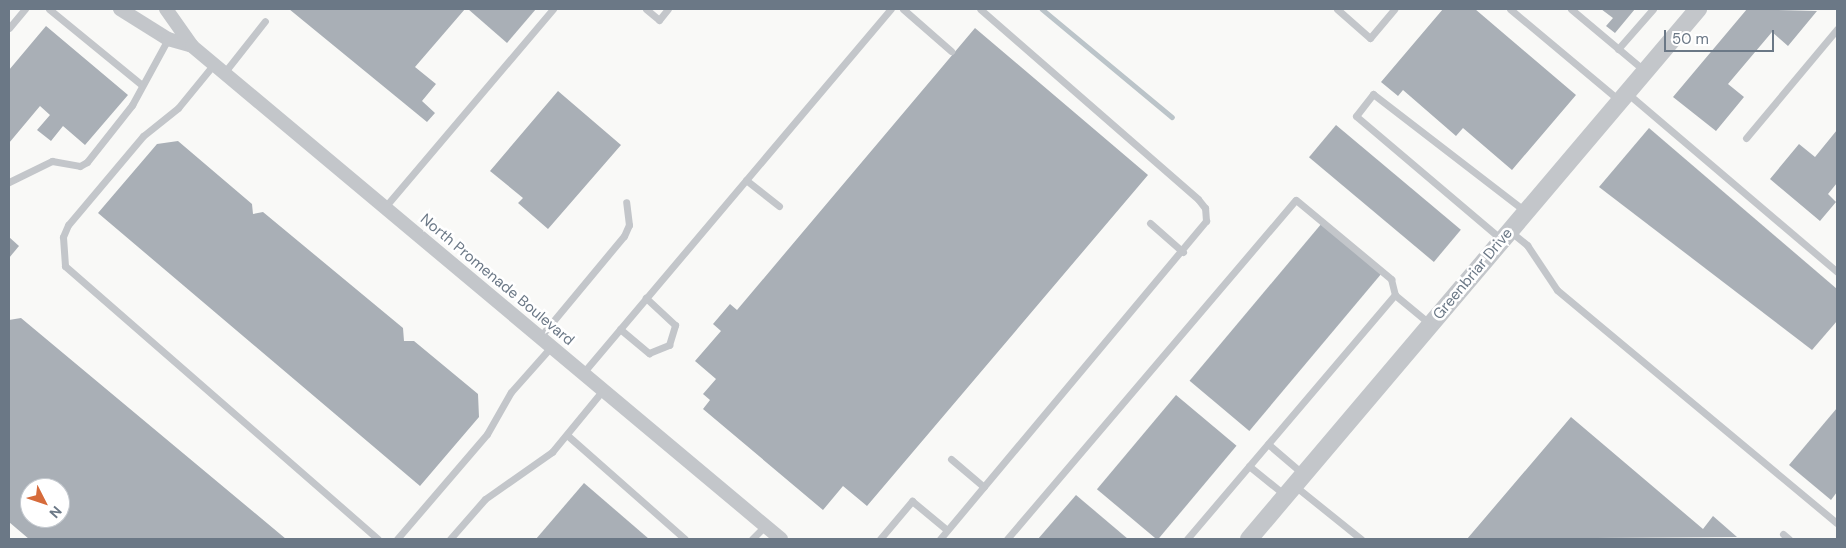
<!DOCTYPE html>
<html>
<head>
<meta charset="utf-8">
<style>
  body { margin:0 }
  #map { position:relative; width:1846px; height:548px; overflow:hidden; background:#f9f9f7; font-family:"DM Sans",sans-serif }
  div>[style] { position:absolute }
  .stream>* { height:4.5px; margin:-2.25px; padding:0 2.25px; transform-origin:2.25px; border-radius:2.25px; background:#bbc4c9 }
  .building>* { inset:0; background:#a9afb6; transform-origin:0 0 }
  .service>* { height:7px; margin:-3.5px; padding:0 3.5px; transform-origin:3.5px; border-radius:3.5px; background:#c3c6ca }
  .minor>* { height:14px; margin:-7px; padding:0 7px; transform-origin:7px; border-radius:7px; background:#c3c6ca }
  .tertiary>* { height:18px; margin:-9px; padding:0 9px; transform-origin:9px; border-radius:9px; background:#c3c6ca }
  span { translate:-50% -50%; white-space:nowrap; text-align:center; line-height:1.15; -webkit-text-stroke:5px #fff; paint-order:stroke }
  .street-label { font-size:15px; color:#6b7886 }
  .frame { position:absolute; inset:0; border:10px solid #6b7886; pointer-events:none }
  .north { position:absolute; left:20px; top:478px; width:50px; height:50px; box-sizing:border-box; background:#fff; border:1px solid #c4c9cf; border-radius:50%; rotate:131deg; font-size:14px; font-weight:700; line-height:20px; text-align:center; color:#6b7886 }
  .north::after { content:''; display:block; margin:auto; width:18px; height:22px; background:#d66b3b; clip-path:polygon(50% 0,100% 100%,50% 72%,0 100%) }
  .scale { position:absolute; left:1664px; top:30px; width:110px; height:22px; box-sizing:border-box; border:2px solid #6b7886; border-top:0; padding-left:6px; font-size:15px; line-height:18px; white-space:nowrap; color:#6b7886; -webkit-text-stroke:4px #fff; paint-order:stroke }
</style>
</head>
<body>
<div id="map">
  <div class="stream">
    <div style="left:1042px;top:9px;width:169px;rotate:39.7deg"></div>
  </div>
  <div class="building">
    <div style="clip-path:polygon(289px 9px,465px 9px,415px 67px,436px 84px,422px 101px,435px 113px,427px 122px)"></div>
    <div style="clip-path:polygon(468px 9px,536px 9px,507px 43px)"></div>
    <div style="clip-path:polygon(1443px 9px,1475px 9px,1576px 95px,1512px 170px,1463px 128px,1456px 136px,1403px 90px,1398px 96px,1381px 82px)"></div>
    <div style="clip-path:polygon(1601px 9px,1635px 9px,1615px 33px,1606px 26px,1613px 18px)"></div>
    <div style="clip-path:polygon(1747px 9px,1817px 11px,1788px 46px,1772px 32px,1728px 84px,1744px 97px,1716px 131px,1673px 97px)"></div>
    <div style="clip-path:polygon(46px 26px,128px 95px,85px 145px,63px 126px,51px 141px,37px 130px,50px 115px,40px 106px,9px 143px,9px 70px)"></div>
    <div style="clip-path:polygon(975px 28px,1148px 175px,867px 506px,843px 486px,823px 510px,703px 409px,710px 400px,703px 394px,716px 379px,695px 361px,721px 331px,713px 324px,730px 304px,737px 310px)"></div>
    <div style="clip-path:polygon(558px 91px,621px 145px,548px 229px,518px 203px,523px 198px,490px 171px)"></div>
    <div style="left:1336px;top:125px;width:163px;height:42px;rotate:40deg"></div>
    <div style="clip-path:polygon(1649px 128px,1837px 289px,1837px 321px,1812px 350px,1599px 187px)"></div>
    <div style="clip-path:polygon(1837px 130px,1837px 183px,1828px 194px,1836px 202px,1820px 221px,1770px 179px,1799px 144px,1815px 157px)"></div>
    <div style="clip-path:polygon(178px 141px,252px 204px,253px 214px,263px 212px,403px 328px,404px 341px,414px 341px,478px 394px,479px 417px,420px 486px,98px 213px,157px 144px)"></div>
    <div style="left:1322px;top:223px;width:78px;height:206px;rotate:40deg"></div>
    <div style="clip-path:polygon(9px 237px,19px 246px,9px 258px)"></div>
    <div style="clip-path:polygon(evenodd,21px 318px,286px 539px,29px 539px,9px 522px,9px 320px,21px 318px,30px 488px,60px 488px,60px 518px,30px 518px,30px 488px)"></div>
    <div style="left:1176px;top:395px;width:79px;height:123px;rotate:40deg"></div>
    <div style="clip-path:polygon(1837px 408px,1837px 492px,1831px 500px,1789px 465px)"></div>
    <div style="clip-path:polygon(1571px 417px,1703px 529px,1713px 516px,1737px 537px,1467px 539px)"></div>
    <div style="clip-path:polygon(584px 483px,649px 539px,536px 539px)"></div>
    <div style="clip-path:polygon(1076px 495px,1128px 539px,1038px 539px)"></div>
  </div>
  <div class="service">
    <div style="left:49px;top:9px;width:120px;rotate:39.3deg"></div>
    <div style="left:646px;top:9px;width:17px;rotate:40deg"></div>
    <div style="left:659px;top:20px;width:14px;rotate:-51deg"></div>
    <div style="left:903px;top:9px;width:64px;rotate:41.2deg"></div>
    <div style="left:1337px;top:9px;width:44px;rotate:41.3deg"></div>
    <div style="left:1370px;top:38px;width:38px;rotate:-50deg"></div>
    <div style="left:1510px;top:9px;width:143px;rotate:39.9deg"></div>
    <div style="left:1571px;top:9px;width:97px;rotate:40deg"></div>
    <div style="left:9px;top:28px;width:25px;rotate:-50deg"></div>
    <div style="left:1618px;top:49px;width:53px;rotate:-48.8deg"></div>
    <div style="left:214px;top:64px;width:57px;rotate:129.3deg"></div>
    <div style="left:178px;top:108px;width:45px;rotate:141.3deg"></div>
    <div style="left:143px;top:136px;width:116px;rotate:130.1deg"></div>
    <div style="left:68px;top:225px;width:13px;rotate:113deg"></div>
    <div style="left:63px;top:237px;width:29px;rotate:86deg"></div>
    <div style="left:65px;top:266px;width:415px;rotate:41.1deg"></div>
    <div style="left:224px;top:73px;width:66px;rotate:-51.7deg"></div>
    <div style="left:1627px;top:93px;width:276px;rotate:40.4deg"></div>
    <div style="left:1746px;top:138px;width:142px;rotate:-50.1deg"></div>
    <div style="left:746px;top:180px;width:42px;rotate:38.2deg"></div>
    <div style="left:9px;top:182px;width:48px;rotate:-26deg"></div>
    <div style="left:52px;top:161px;width:28px;rotate:10deg"></div>
    <div style="left:80px;top:166px;width:8px;rotate:-30deg"></div>
    <div style="left:87px;top:162px;width:73px;rotate:-51.7deg"></div>
    <div style="left:132px;top:105px;width:75px;rotate:-61.4deg"></div>
    <div style="left:385px;top:207px;width:260px;rotate:-49.7deg"></div>
    <div style="left:1150px;top:223px;width:44px;rotate:41.3deg"></div>
    <div style="left:1511px;top:232px;width:21px;rotate:39deg"></div>
    <div style="left:1527px;top:245px;width:54px;rotate:56.3deg"></div>
    <div style="left:1557px;top:290px;width:364px;rotate:39.8deg"></div>
    <div style="left:1501px;top:239px;width:190px;rotate:-139.7deg"></div>
    <div style="left:1356px;top:116px;width:28px;rotate:-52deg"></div>
    <div style="left:1373px;top:94px;width:192px;rotate:37.6deg"></div>
    <div style="left:620px;top:329px;width:38px;rotate:40deg"></div>
    <div style="left:649px;top:353px;width:22px;rotate:-22deg"></div>
    <div style="left:669px;top:345px;width:21px;rotate:-73deg"></div>
    <div style="left:675px;top:325px;width:40px;rotate:-137deg"></div>
    <div style="left:540px;top:337px;width:131px;rotate:-50.3deg"></div>
    <div style="left:624px;top:236px;width:12px;rotate:-66deg"></div>
    <div style="left:629px;top:225px;width:23px;rotate:-97deg"></div>
    <div style="left:583px;top:373px;width:477px;rotate:-49.8deg"></div>
    <div style="left:567px;top:435px;width:157px;rotate:41.4deg"></div>
    <div style="left:1268px;top:444px;width:46px;rotate:40.6deg"></div>
    <div style="left:951px;top:459px;width:43px;rotate:40.3deg"></div>
    <div style="left:1249px;top:466px;width:46px;rotate:38.9deg"></div>
    <div style="left:1295px;top:486px;width:85px;rotate:38.8deg"></div>
    <div style="left:1783px;top:534px;width:8px;rotate:40deg"></div>
    <div style="left:397px;top:539px;width:138px;rotate:-49.4deg"></div>
    <div style="left:487px;top:434px;width:48px;rotate:-60.3deg"></div>
    <div style="left:511px;top:392px;width:60px;rotate:-48.4deg"></div>
    <div style="left:450px;top:539px;width:53px;rotate:-48.8deg"></div>
    <div style="left:485px;top:499px;width:82px;rotate:-35deg"></div>
    <div style="left:552px;top:452px;width:80px;rotate:-50.6deg"></div>
    <div style="left:752px;top:539px;width:18px;rotate:-45deg"></div>
    <div style="left:880px;top:539px;width:50px;rotate:-49.9deg"></div>
    <div style="left:912px;top:501px;width:45px;rotate:39.6deg"></div>
    <div style="left:940px;top:539px;width:415px;rotate:-50.1deg"></div>
    <div style="left:1206px;top:221px;width:13px;rotate:-94deg"></div>
    <div style="left:1205px;top:208px;width:11px;rotate:-128deg"></div>
    <div style="left:1198px;top:199px;width:289px;rotate:-138.9deg"></div>
    <div style="left:1007px;top:539px;width:445px;rotate:-49.6deg"></div>
    <div style="left:1296px;top:200px;width:124px;rotate:39.7deg"></div>
    <div style="left:1391px;top:279px;width:16px;rotate:76deg"></div>
    <div style="left:1395px;top:295px;width:45px;rotate:39.6deg"></div>
    <div style="left:1187px;top:539px;width:321px;rotate:-49.6deg"></div>
  </div>
  <div class="minor">
    <div style="left:120px;top:9px;width:57px;rotate:32deg"></div>
    <div style="left:168px;top:39px;width:25px;rotate:16deg"></div>
    <div style="left:166px;top:9px;width:45px;rotate:54.9deg"></div>
    <div style="left:192px;top:46px;width:768px;rotate:39.93deg"></div>
  </div>
  <div class="tertiary">
    <div style="left:1249px;top:539px;width:695px;rotate:-49.73deg"></div>
  </div>
  <div class="street-label">
    <span style="left:1473px;top:274px;rotate:-50deg">Greenbriar Drive</span>
    <span style="left:497px;top:280px;rotate:40deg">North Promenade Boulevard</span>
  </div>
  <div class="frame"></div>
  <div class="north">N</div>
  <div class="scale">50 m</div>
</div>
</body>
</html>
